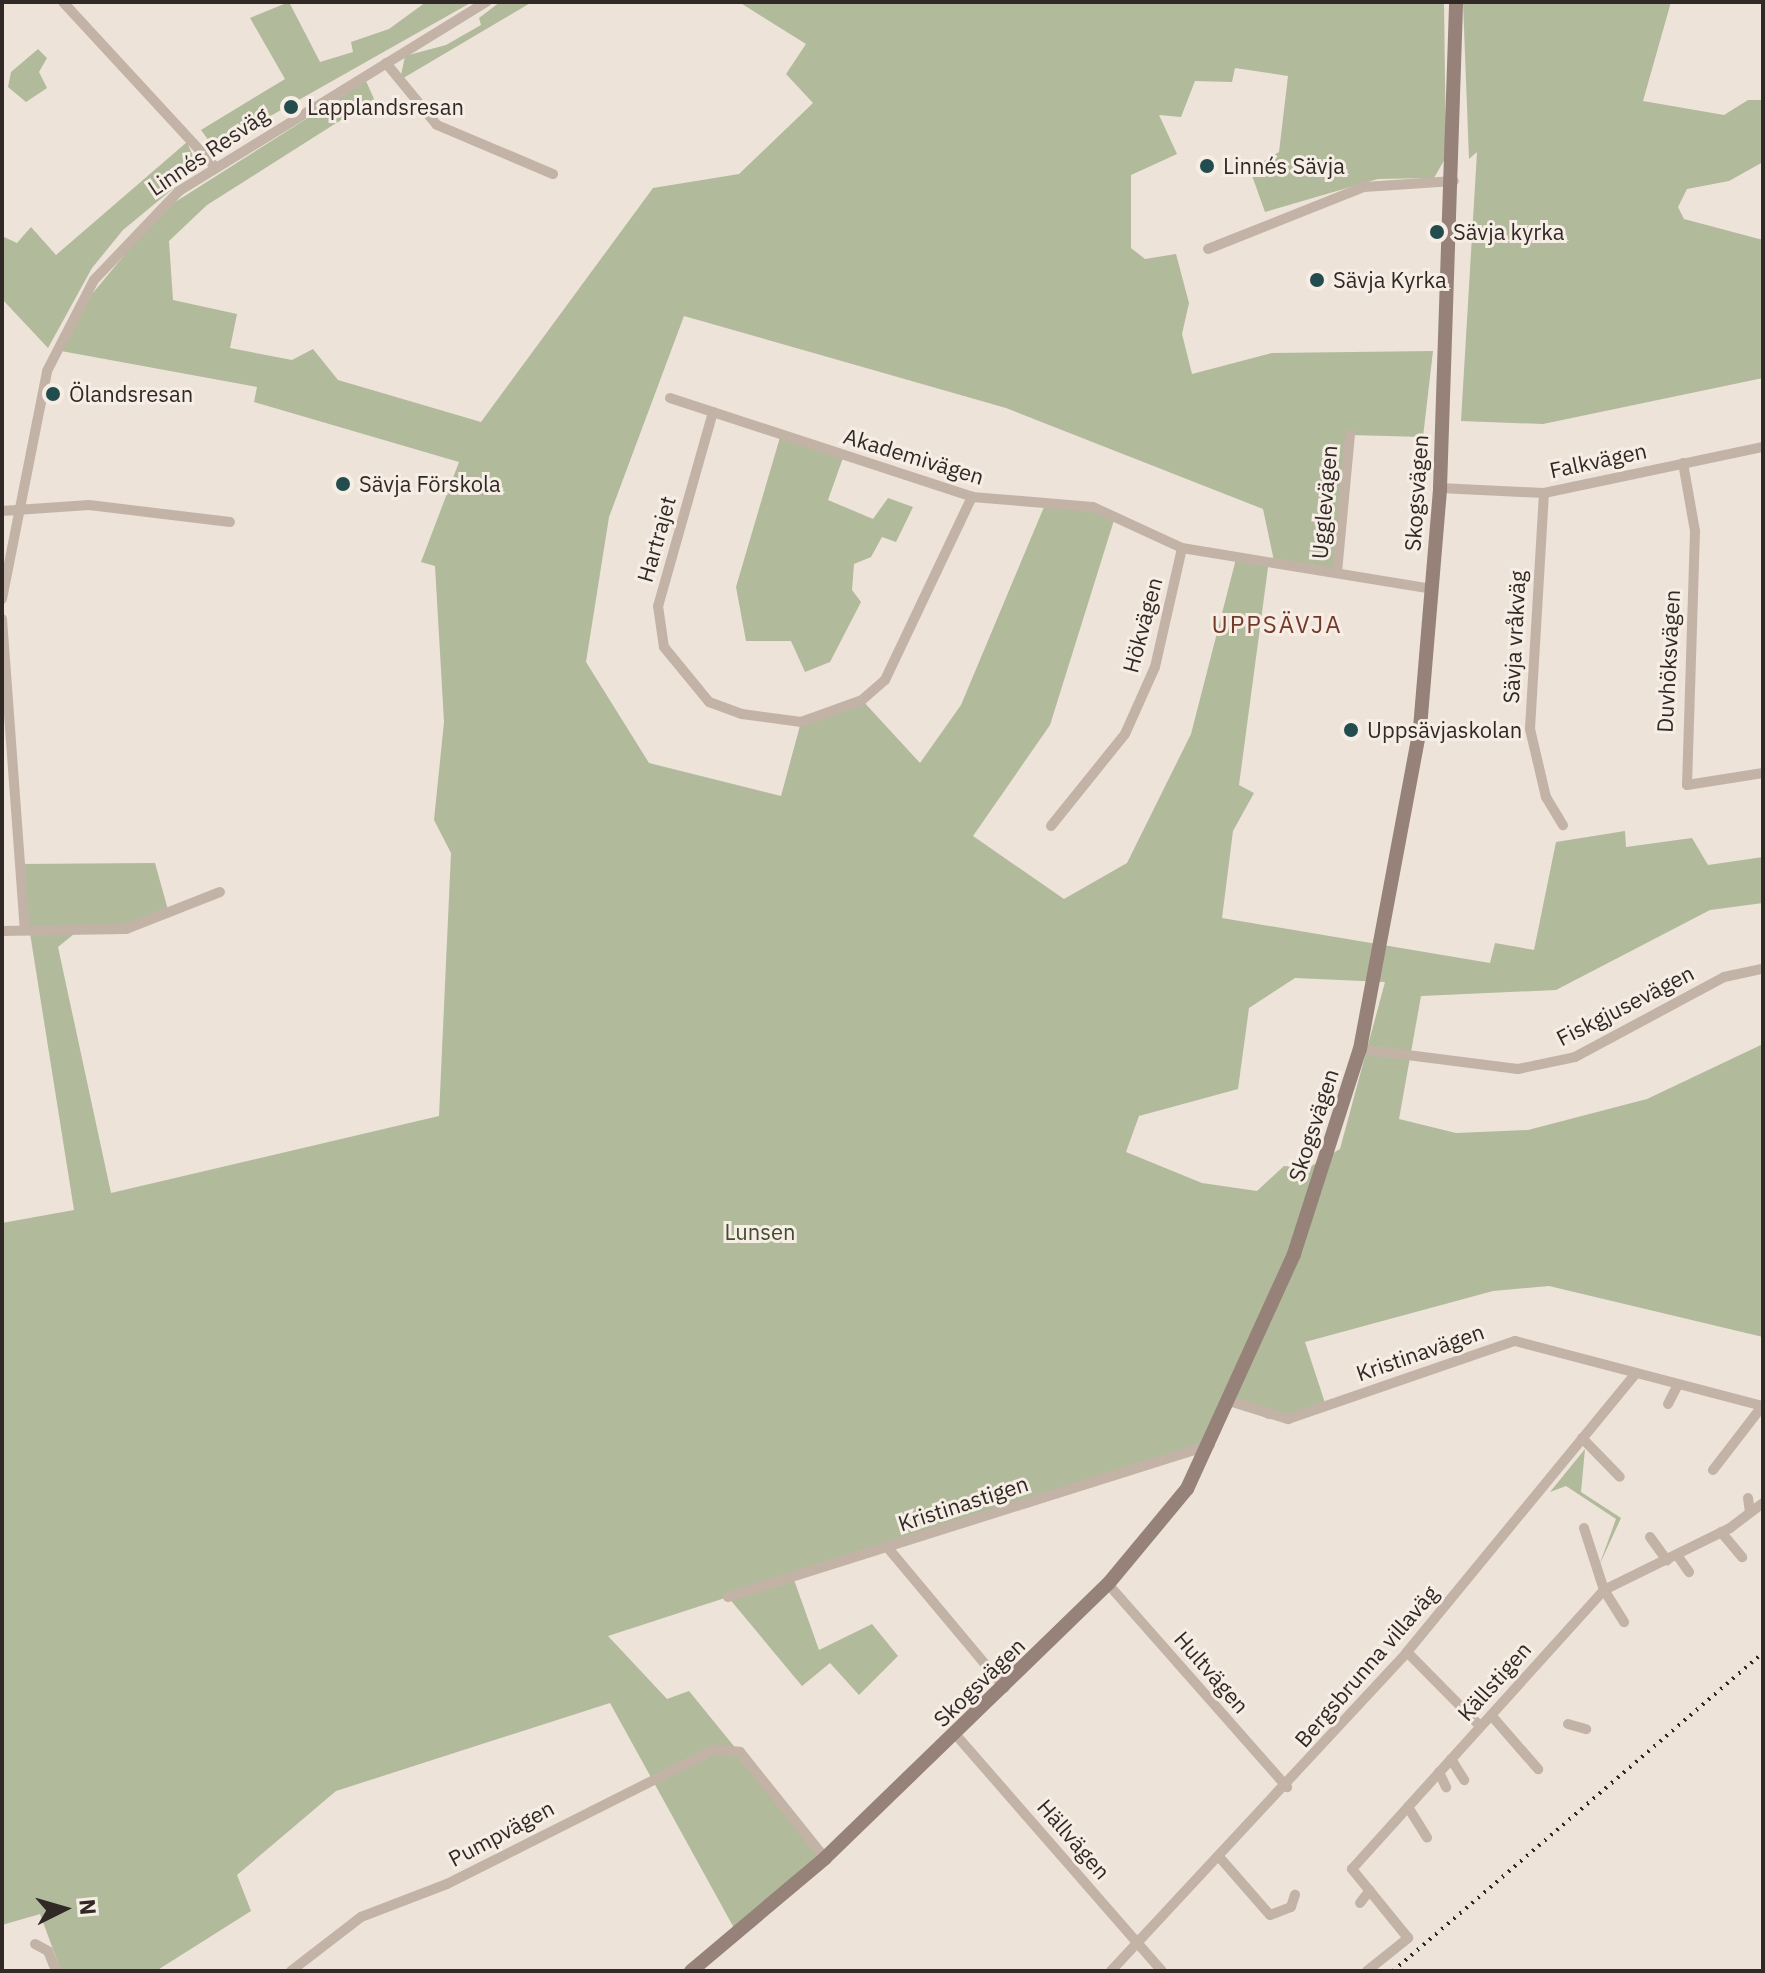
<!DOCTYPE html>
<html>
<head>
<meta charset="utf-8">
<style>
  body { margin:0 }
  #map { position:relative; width:1765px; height:1973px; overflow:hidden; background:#ede3d9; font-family:"IBM Plex Sans",sans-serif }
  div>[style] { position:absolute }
  .green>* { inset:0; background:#b1ba9b }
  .street>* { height:10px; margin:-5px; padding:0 5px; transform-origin:5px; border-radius:5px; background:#c3b3a7 }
  .secondary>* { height:14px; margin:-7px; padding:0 7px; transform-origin:7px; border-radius:7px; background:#968279 }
  .rail>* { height:4px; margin-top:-2px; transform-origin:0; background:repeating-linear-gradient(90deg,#312926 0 2px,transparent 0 8px) }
  .dots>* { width:22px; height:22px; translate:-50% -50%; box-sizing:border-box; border:4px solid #f6ede5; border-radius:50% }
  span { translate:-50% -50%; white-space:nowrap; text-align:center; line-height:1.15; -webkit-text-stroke:6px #f6ede5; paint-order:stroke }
  .poi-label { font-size:22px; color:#312926 }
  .left { translate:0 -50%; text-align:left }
  .street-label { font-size:22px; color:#312926 }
  .park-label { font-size:22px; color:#424c2e }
  .neighbourhood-label { font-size:24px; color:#75392a; letter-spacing:2px }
  .frame { position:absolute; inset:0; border:4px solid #312926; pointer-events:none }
  .north { position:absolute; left:24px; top:1869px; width:80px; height:80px; -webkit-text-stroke:6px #f6ede5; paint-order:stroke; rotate:85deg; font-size:22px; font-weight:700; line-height:32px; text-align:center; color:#312926 }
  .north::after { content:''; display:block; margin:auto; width:28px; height:36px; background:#312926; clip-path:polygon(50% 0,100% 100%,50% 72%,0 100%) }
</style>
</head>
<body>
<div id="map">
  <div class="green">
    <div style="clip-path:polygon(289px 2px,320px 62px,353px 52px,351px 42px,389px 29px,426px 2px,472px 2px,226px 141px,209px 141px,201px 130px,285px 79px,250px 18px)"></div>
    <div style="clip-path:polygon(500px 2px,532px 2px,400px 80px,405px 56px,446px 45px,481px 25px,479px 18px)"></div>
    <div style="clip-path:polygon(evenodd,739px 2px,1444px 2px,1446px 157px,1434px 178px,1378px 179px,1265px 212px,1250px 170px,1279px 152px,1288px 76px,1235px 68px,1232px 82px,1195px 81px,1181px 117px,1159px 115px,1177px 154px,1131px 175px,1131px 248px,1145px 259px,1176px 254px,1189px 303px,1182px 334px,1192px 374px,1272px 353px,1433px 351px,1423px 437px,1350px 435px,1337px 572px,1274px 561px,1263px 509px,1006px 408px,684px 316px,609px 517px,586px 662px,649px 763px,781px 796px,801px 722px,862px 700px,920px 763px,961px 705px,1044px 507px,1093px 507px,1115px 517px,1050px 725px,973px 836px,1064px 899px,1127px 863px,1191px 734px,1237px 555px,1269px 560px,1239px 785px,1254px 793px,1233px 831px,1222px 918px,1490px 963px,1495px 943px,1534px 950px,1556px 842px,1625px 831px,1626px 847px,1692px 838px,1708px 865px,1763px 857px,1763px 903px,1710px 910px,1556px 990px,1421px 996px,1399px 1119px,1456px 1133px,1528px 1130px,1647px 1099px,1763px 1044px,1763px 1337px,1549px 1286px,1493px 1291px,1305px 1342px,1326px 1406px,1268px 1419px,1233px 1402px,1210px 1445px,793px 1577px,819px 1650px,872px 1624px,898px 1656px,859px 1695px,830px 1663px,802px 1686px,728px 1597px,608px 1636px,667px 1699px,689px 1691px,825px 1858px,739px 1937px,610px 1703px,336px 1791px,237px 1875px,251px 1911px,156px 1971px,61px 1971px,40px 1914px,2px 1925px,2px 1223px,74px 1210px,19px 864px,155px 863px,170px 917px,74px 934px,58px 947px,111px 1193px,439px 1116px,451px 853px,434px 820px,444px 722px,435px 566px,421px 562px,459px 462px,254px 402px,257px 387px,61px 351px,92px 294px,161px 211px,366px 81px,374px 99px,207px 205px,169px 241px,173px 300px,237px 314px,230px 348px,292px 360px,313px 349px,338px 380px,481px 422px,653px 188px,739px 174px,813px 103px,786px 74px,806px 44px,739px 2px,1295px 978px,1385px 982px,1340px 1149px,1308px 1168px,1284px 1166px,1257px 1191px,1202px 1183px,1126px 1152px,1139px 1116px,1238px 1089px,1249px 1008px,1295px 978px)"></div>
    <div style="clip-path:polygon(1463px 2px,1671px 2px,1643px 101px,1724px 115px,1748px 100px,1763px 100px,1763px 162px,1729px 181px,1687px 189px,1678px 207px,1684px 219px,1763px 240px,1763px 378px,1543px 424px,1461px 421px,1477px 152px,1469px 159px)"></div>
    <div style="clip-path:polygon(38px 49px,47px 58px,39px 72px,47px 88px,26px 102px,8px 87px,11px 72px)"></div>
    <div style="clip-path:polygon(187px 142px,198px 168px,123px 230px,92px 268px,48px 348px,2px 299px,2px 236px,17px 243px,31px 227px,56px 255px)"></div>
    <div style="clip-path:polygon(781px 434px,844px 455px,828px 500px,873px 519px,888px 498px,913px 507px,896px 542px,882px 537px,871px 557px,854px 564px,852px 590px,861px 602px,830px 662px,805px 672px,791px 641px,746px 641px,736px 587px)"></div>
    <div style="clip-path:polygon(1585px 1449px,1581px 1492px,1621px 1518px,1599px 1566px,1616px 1519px,1566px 1486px,1550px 1492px)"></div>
  </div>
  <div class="street">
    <div style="left:63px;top:2px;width:224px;rotate:47.3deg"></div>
    <div style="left:386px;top:63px;width:80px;rotate:50.6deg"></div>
    <div style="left:437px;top:125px;width:126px;rotate:22.9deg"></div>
    <div style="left:1208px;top:249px;width:168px;rotate:-21.7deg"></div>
    <div style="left:1364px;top:187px;width:90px;rotate:-3.8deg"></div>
    <div style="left:670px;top:398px;width:318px;rotate:18.1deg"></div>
    <div style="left:972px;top:497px;width:121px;rotate:4.7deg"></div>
    <div style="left:1093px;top:507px;width:98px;rotate:24.7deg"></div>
    <div style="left:1182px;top:548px;width:253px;rotate:9.3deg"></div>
    <div style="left:713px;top:412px;width:202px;rotate:105.8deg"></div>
    <div style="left:658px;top:606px;width:41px;rotate:81.7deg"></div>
    <div style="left:664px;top:647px;width:71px;rotate:50.7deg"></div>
    <div style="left:709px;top:702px;width:35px;rotate:20deg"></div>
    <div style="left:742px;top:714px;width:60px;rotate:7.7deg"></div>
    <div style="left:801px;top:722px;width:65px;rotate:-19.8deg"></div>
    <div style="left:862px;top:700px;width:30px;rotate:-41deg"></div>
    <div style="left:885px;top:680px;width:203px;rotate:-64.6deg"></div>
    <div style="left:1683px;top:463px;width:69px;rotate:80deg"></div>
    <div style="left:1695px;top:531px;width:254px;rotate:91.8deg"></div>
    <div style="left:1687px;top:785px;width:77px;rotate:-9deg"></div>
    <div style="left:1440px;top:488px;width:104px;rotate:2.8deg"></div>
    <div style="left:1544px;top:493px;width:224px;rotate:-11.9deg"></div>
    <div style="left:1544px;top:493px;width:236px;rotate:93.4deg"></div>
    <div style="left:1530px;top:729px;width:70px;rotate:76.8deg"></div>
    <div style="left:1546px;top:797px;width:33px;rotate:59deg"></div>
    <div style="left:2px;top:511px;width:87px;rotate:-3.9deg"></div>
    <div style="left:89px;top:505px;width:142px;rotate:6.9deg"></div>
    <div style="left:1337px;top:572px;width:138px;rotate:-84.6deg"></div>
    <div style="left:2px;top:599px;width:232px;rotate:-78.8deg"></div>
    <div style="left:47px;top:371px;width:102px;rotate:-62.7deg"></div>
    <div style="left:94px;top:280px;width:123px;rotate:-46.3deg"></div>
    <div style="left:179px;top:191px;width:361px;rotate:-31.6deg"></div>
    <div style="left:2px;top:619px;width:312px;rotate:85.8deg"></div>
    <div style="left:1051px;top:826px;width:118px;rotate:-51.2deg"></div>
    <div style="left:1125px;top:734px;width:73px;rotate:-65.9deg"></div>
    <div style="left:1155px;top:667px;width:122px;rotate:-77.2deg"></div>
    <div style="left:2px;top:931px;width:124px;rotate:-0.9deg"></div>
    <div style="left:126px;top:929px;width:101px;rotate:-21.5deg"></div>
    <div style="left:1360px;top:1049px;width:159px;rotate:7.2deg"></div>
    <div style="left:1518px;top:1069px;width:58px;rotate:-11.9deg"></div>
    <div style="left:1575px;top:1057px;width:169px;rotate:-28.2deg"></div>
    <div style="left:1724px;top:977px;width:40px;rotate:-12deg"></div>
    <div style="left:1232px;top:1402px;width:59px;rotate:16.9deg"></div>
    <div style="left:1288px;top:1419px;width:240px;rotate:-19deg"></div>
    <div style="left:1515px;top:1341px;width:256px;rotate:14.7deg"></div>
    <div style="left:1668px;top:1404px;width:22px;rotate:-63deg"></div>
    <div style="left:1582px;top:1438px;width:54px;rotate:45.7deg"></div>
    <div style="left:1713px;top:1470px;width:82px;rotate:-52.4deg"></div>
    <div style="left:1748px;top:1498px;width:14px;rotate:82deg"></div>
    <div style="left:1584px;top:1528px;width:65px;rotate:72.1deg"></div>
    <div style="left:1604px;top:1590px;width:38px;rotate:58deg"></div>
    <div style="left:1721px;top:1532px;width:33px;rotate:50deg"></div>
    <div style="left:1650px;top:1537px;width:29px;rotate:54deg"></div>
    <div style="left:888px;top:1548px;width:182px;rotate:50.1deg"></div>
    <div style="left:1677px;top:1555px;width:21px;rotate:55deg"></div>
    <div style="left:1108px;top:1584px;width:271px;rotate:48.6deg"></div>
    <div style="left:728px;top:1597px;width:505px;rotate:-17.5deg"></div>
    <div style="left:1407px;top:1652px;width:104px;rotate:45.4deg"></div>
    <div style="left:1491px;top:1715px;width:72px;rotate:49deg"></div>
    <div style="left:1568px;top:1724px;width:19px;rotate:16deg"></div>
    <div style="left:956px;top:1735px;width:313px;rotate:48.9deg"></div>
    <div style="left:1451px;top:1759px;width:25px;rotate:58deg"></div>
    <div style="left:1439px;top:1772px;width:17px;rotate:65deg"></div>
    <div style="left:1408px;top:1807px;width:36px;rotate:58deg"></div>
    <div style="left:1221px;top:1859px;width:74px;rotate:48.8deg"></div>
    <div style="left:1270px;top:1915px;width:22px;rotate:-21deg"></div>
    <div style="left:1291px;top:1907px;width:13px;rotate:-72deg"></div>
    <div style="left:1360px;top:1903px;width:16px;rotate:-52deg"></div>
    <div style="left:35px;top:1944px;width:15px;rotate:28deg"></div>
    <div style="left:48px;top:1951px;width:22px;rotate:68deg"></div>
    <div style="left:291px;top:1971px;width:88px;rotate:-37.6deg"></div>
    <div style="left:361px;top:1917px;width:92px;rotate:-21deg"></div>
    <div style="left:447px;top:1884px;width:299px;rotate:-26.7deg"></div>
    <div style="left:714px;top:1750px;width:26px;rotate:4deg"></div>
    <div style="left:740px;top:1752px;width:136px;rotate:51.3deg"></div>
    <div style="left:1111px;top:1971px;width:435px;rotate:-47.1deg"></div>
    <div style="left:1407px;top:1652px;width:361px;rotate:-50.6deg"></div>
    <div style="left:1367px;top:1971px;width:53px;rotate:-38.8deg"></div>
    <div style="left:1408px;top:1938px;width:89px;rotate:-129.1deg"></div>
    <div style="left:1352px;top:1869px;width:376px;rotate:-47.9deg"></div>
    <div style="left:1604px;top:1590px;width:140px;rotate:-26.2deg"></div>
    <div style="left:1730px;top:1528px;width:41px;rotate:-37.1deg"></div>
  </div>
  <div class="secondary">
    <div style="left:691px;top:1971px;width:175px;rotate:-40.1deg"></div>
    <div style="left:825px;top:1858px;width:394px;rotate:-44.1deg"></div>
    <div style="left:1108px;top:1584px;width:124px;rotate:-50.3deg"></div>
    <div style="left:1187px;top:1489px;width:258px;rotate:-65.5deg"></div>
    <div style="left:1294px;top:1254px;width:215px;rotate:-72.2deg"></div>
    <div style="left:1360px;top:1049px;width:327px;rotate:-79.4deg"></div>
    <div style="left:1420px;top:728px;width:241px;rotate:-85.2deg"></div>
    <div style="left:1440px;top:488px;width:486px;rotate:-88.1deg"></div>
  </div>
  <div class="rail">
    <div style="left:1393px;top:1971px;width:488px;rotate:-40.7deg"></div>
  </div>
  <div class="dots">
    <div style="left:291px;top:107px;background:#224c4d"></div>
    <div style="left:1207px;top:166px;background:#224c4d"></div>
    <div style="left:1437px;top:232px;background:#224c4d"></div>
    <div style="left:1317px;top:280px;background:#224c4d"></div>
    <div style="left:53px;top:394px;background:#224c4d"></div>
    <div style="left:343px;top:484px;background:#224c4d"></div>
    <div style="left:1351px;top:730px;background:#224c4d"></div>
  </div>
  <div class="poi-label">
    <span class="left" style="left:307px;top:107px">Lapplandsresan</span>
    <span class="left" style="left:1223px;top:166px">Linnés Sävja</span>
    <span class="left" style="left:1453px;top:232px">Sävja kyrka</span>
    <span class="left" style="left:1333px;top:280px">Sävja Kyrka</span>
    <span class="left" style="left:69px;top:394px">Ölandsresan</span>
    <span class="left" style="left:359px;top:484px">Sävja Förskola</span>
    <span class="left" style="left:1367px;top:730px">Uppsävjaskolan</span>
  </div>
  <div class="street-label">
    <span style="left:208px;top:151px;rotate:-34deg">Linnés Resväg</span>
    <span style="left:914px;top:456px;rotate:17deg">Akademivägen</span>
    <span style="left:1598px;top:460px;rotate:-12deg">Falkvägen</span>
    <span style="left:1416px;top:493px;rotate:-86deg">Skogsvägen</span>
    <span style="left:1324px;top:502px;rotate:-85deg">Ugglevägen</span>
    <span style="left:656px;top:539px;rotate:-74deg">Hartrajet</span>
    <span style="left:1142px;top:625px;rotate:-75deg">Hökvägen</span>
    <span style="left:1514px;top:637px;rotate:-87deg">Sävja vråkväg</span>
    <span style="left:1668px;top:661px;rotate:-87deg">Duvhöksvägen</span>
    <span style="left:1625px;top:1005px;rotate:-27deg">Fiskgjusevägen</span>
    <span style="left:1313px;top:1125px;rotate:-72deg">Skogsvägen</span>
    <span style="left:1420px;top:1352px;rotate:-19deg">Kristinavägen</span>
    <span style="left:963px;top:1503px;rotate:-18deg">Kristinastigen</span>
    <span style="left:1366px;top:1666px;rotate:-49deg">Bergsbrunna villaväg</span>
    <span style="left:1212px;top:1672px;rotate:49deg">Hultvägen</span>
    <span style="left:1494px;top:1681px;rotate:-48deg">Källstigen</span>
    <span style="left:979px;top:1682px;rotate:-44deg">Skogsvägen</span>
    <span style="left:501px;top:1833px;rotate:-28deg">Pumpvägen</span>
    <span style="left:1074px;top:1839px;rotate:49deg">Hällvägen</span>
  </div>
  <div class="park-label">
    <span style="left:760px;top:1232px">Lunsen</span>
  </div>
  <div class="neighbourhood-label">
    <span style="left:1277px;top:625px">UPPSÄVJA</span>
  </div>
  <div class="frame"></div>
  <div class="north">N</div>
</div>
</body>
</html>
